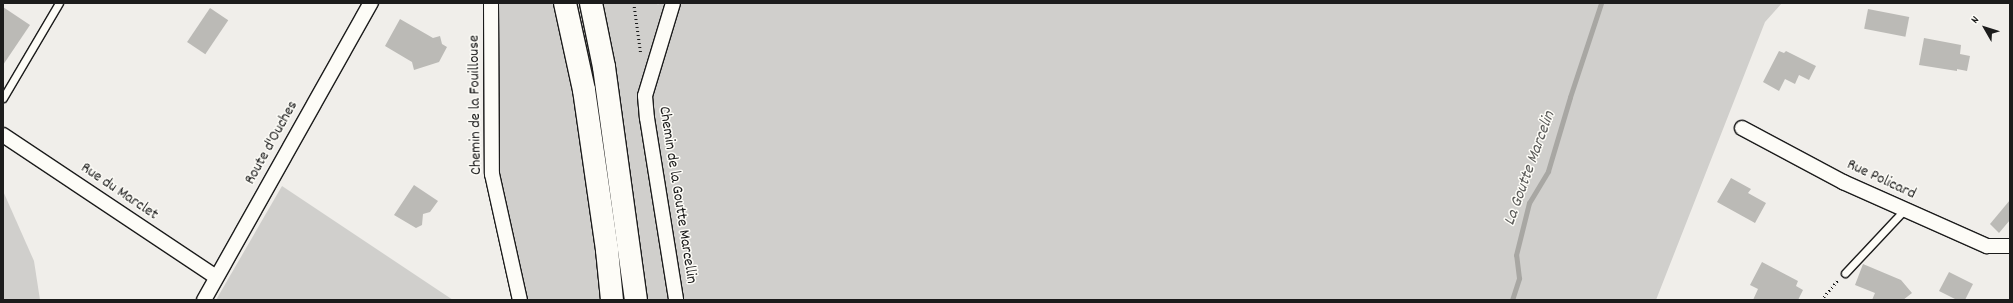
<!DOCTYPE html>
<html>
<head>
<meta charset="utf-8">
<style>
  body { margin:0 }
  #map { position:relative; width:2013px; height:303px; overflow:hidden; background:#f0eeea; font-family:Dekko,sans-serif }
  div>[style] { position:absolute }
  .green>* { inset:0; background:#d0cfcc }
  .stream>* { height:5px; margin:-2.5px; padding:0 2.5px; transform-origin:2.5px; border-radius:2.5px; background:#a8a7a3 }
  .building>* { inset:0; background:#bbbab6; transform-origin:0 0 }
  .path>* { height:2.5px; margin-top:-1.25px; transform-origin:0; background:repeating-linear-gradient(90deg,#1c1c1c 0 1px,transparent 0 4px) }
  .roads { filter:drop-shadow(1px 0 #1c1c1c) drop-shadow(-1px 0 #1c1c1c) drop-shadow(0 1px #1c1c1c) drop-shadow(0 -1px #1c1c1c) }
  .lane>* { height:7px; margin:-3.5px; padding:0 3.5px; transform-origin:3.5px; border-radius:3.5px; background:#fdfcf7 }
  .street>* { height:14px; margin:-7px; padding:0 7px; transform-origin:7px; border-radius:7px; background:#fdfcf7 }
  .primary>* { height:22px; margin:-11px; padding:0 11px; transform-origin:11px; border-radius:11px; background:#fdfcf7 }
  span { translate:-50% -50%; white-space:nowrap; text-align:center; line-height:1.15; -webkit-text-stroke:3px #fdfcf7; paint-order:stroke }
  .street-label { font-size:16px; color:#1c1c1c }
  .water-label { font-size:17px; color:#5b5b59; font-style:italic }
  .frame { position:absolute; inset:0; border:4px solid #1c1c1c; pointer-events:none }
  .north { position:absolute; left:1965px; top:8px; width:40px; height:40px; -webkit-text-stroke:3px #fdfcf7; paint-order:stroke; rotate:309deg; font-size:11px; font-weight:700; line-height:16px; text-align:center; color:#1c1c1c }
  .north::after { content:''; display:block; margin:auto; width:14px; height:18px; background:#1c1c1c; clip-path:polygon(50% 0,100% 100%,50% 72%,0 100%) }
</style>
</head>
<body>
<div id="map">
  <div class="green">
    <div style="clip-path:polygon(498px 3px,657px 3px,658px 5px,659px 3px,1782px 3px,1765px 22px,1656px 300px,525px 300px,498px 176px)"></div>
    <div style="clip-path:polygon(282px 186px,453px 300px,216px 300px)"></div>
    <div style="clip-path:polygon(3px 191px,34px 261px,40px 300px,3px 300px)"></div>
  </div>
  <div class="stream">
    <div style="left:1512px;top:300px;width:23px;rotate:-72deg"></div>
    <div style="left:1519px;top:278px;width:23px;rotate:-97deg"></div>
    <div style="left:1516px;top:255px;width:54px;rotate:-76deg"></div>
    <div style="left:1529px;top:203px;width:37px;rotate:-59deg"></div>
    <div style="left:1548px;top:171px;width:77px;rotate:-73.4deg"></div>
    <div style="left:1570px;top:97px;width:99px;rotate:-71.7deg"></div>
  </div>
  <div class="building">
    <div style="clip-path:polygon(3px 7px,30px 25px,3px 65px)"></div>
    <div style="left:210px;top:8px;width:22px;height:41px;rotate:34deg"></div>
    <div style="left:1868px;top:9px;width:42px;height:20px;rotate:11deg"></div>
    <div style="clip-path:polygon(400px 19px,433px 38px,440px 36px,442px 44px,447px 47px,439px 62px,414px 70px,412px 62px,385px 46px)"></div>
    <div style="clip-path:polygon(1924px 38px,1961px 45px,1960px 54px,1970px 56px,1967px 71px,1957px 69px,1957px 71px,1919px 65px)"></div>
    <div style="clip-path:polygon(1779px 51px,1784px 53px,1786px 51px,1816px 66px,1809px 80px,1799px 75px,1795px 84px,1785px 79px,1779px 91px,1763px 82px)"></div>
    <div style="clip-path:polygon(1731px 178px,1751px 189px,1748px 193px,1766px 203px,1755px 223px,1717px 202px)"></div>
    <div style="clip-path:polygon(414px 185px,438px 201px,430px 212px,423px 214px,422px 225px,416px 228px,394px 215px)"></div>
    <div style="clip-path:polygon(2010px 200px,2010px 220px,1999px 233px,1990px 224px)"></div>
    <div style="clip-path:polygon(1762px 262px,1798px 281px,1796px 286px,1803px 290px,1798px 300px,1753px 300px,1758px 289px,1750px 285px)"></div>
    <div style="clip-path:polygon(1863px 264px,1901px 280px,1912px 293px,1903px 300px,1872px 300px,1875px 293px,1855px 285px)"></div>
    <div style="clip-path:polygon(1949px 272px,1973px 284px,1965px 300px,1957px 300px,1939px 291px)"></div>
  </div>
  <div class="path">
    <div style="left:634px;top:3px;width:51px;rotate:82.2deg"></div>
    <div style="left:1821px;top:300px;width:26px;rotate:-50deg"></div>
  </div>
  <div class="roads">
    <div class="lane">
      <div style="left:3px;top:98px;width:110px;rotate:-59.5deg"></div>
      <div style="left:1845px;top:273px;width:88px;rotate:-46.8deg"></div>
    </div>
    <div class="street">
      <div style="left:491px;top:3px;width:171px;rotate:89.7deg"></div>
      <div style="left:492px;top:174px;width:129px;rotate:77.5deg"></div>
      <div style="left:673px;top:3px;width:97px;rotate:106.8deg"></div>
      <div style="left:645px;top:96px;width:22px;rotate:85deg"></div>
      <div style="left:647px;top:118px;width:184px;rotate:80.9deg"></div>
      <div style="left:1742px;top:128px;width:115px;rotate:28.1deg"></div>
      <div style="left:1843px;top:182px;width:158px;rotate:24deg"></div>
      <div style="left:1987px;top:246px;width:23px"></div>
      <div style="left:3px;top:135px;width:256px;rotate:33.7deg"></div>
      <div style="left:204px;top:300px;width:341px;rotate:-60.7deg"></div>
    </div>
    <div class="primary">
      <div style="left:565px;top:3px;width:89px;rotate:77.7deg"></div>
      <div style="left:584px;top:90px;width:162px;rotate:81.8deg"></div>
      <div style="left:607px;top:250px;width:50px;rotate:84.3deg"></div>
      <div style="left:591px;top:3px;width:65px;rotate:78.5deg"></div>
      <div style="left:604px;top:67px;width:235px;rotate:82.2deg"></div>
    </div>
  </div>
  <div class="street-label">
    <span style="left:476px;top:105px;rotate:-91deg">Chemin de la Fouillouse</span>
    <span style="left:272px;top:143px;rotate:-61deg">Route d'Ouches</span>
    <span style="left:1881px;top:180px;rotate:25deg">Rue Policard</span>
    <span style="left:119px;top:192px;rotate:34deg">Rue du Marclet</span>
    <span style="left:677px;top:195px;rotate:81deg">Chemin de la Goutte Marcellin</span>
  </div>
  <div class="water-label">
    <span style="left:1531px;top:169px;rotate:-70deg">La Goutte Marcelin</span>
  </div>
  <div class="frame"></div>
  <div class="north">N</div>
</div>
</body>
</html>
